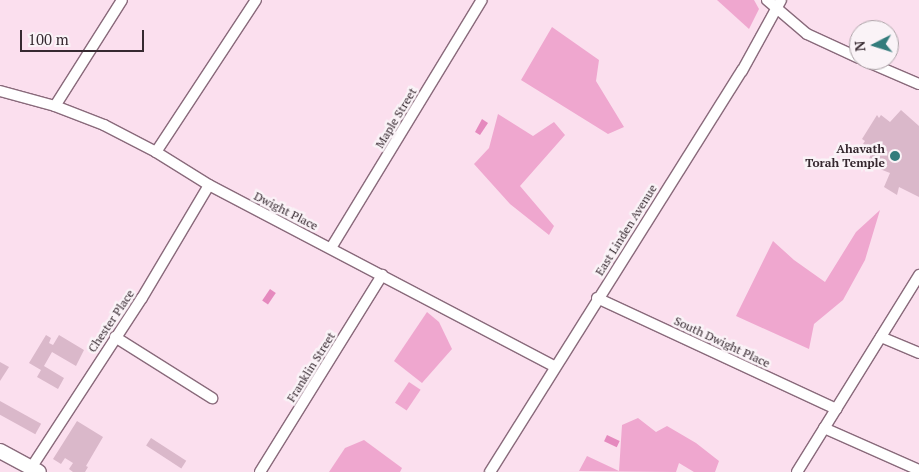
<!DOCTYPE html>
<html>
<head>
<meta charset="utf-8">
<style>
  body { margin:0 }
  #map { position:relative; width:919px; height:472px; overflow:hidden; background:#fbdfee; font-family:"PT Serif",serif }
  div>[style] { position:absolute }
  .green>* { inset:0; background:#efa7cf; transform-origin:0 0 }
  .water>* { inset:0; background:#e589be; transform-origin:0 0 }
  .building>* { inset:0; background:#dab8ca; transform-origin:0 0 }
  .roads { filter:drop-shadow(1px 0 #896a7b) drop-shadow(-1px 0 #896a7b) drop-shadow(0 1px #896a7b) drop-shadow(0 -1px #896a7b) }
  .minor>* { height:10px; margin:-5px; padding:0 5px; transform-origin:5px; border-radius:5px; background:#fff }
  .major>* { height:14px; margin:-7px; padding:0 7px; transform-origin:7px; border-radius:7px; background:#fff }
  .dots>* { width:14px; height:14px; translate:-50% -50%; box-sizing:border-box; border:2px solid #faf3f7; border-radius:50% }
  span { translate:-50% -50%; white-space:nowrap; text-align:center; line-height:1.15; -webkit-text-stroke:5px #faf3f7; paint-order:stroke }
  .street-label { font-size:12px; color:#362930 }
  .poi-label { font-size:12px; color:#362930; font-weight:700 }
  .right { translate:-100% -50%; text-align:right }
  .north { position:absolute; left:849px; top:20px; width:50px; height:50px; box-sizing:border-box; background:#faf3f7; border:1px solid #aca2a7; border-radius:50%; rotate:265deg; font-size:14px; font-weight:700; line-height:20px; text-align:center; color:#362930 }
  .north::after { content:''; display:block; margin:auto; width:18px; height:22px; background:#337c7c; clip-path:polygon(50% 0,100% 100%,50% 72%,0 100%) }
  .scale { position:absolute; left:20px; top:30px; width:124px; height:22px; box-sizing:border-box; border:2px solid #362930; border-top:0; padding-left:6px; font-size:15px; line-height:18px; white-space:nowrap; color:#362930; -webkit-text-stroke:4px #faf3f7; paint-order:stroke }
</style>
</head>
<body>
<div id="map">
  <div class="green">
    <div style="clip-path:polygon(717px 0,754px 0,759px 9px,749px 29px)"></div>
    <div style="clip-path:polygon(552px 27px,599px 60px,596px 81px,624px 127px,608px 134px,521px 80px)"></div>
    <div style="clip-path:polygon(498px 114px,533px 136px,554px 122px,565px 135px,520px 186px,554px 226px,549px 235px,510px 204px,474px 164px,489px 148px)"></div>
    <div style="clip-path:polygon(880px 210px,865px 260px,843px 300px,814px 324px,809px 349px,736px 316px,773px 241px,794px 260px,825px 282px,856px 232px)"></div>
    <div style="clip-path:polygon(427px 312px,439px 322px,452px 349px,422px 383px,394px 361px)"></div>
    <div style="left:409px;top:382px;width:14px;height:25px;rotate:34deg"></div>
    <div style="clip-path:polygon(638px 418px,656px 432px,667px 426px,696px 443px,719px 461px,715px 472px,694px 472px,679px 463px,676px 472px,579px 471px,587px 456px,619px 471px,622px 425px)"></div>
    <div style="clip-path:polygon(364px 440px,402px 468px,400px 472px,329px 472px,345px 448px)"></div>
  </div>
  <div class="water">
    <div style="clip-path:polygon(482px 119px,488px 123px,480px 135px,475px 132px)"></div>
    <div style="left:270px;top:289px;width:7px;height:14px;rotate:34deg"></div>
    <div style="left:607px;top:435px;width:14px;height:7px;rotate:25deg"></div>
  </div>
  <div class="building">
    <div style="clip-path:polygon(901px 110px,919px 126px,919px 197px,899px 187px,897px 195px,884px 187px,890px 173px,867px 164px,873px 149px,863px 144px,865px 141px,862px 139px,877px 115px,879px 118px,881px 115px,890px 122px)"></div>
    <div style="clip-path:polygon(46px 335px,51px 338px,49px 343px,53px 345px,59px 335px,84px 350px,76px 366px,52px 352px,44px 366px,64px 378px,58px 389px,37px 377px,41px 370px,29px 363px)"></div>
    <div style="clip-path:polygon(0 362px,9px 367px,0 381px)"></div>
    <div style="left:0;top:401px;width:47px;height:12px;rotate:29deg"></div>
    <div style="clip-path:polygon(77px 421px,103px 437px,86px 466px,88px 467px,85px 472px,73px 472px,69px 469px,73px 463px,65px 458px,61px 464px,53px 459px)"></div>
    <div style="left:151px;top:438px;width:42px;height:9px;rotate:33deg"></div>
  </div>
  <div class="roads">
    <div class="minor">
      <div style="left:767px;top:0;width:52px;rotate:40.4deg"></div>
      <div style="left:807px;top:34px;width:57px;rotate:24.8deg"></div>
      <div style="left:863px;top:60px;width:61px;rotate:23.2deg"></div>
      <div style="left:0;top:91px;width:57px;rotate:15.3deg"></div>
      <div style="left:55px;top:106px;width:53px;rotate:21.2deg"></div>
      <div style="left:104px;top:125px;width:59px;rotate:27.4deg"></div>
      <div style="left:156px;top:152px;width:62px;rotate:31.9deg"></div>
      <div style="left:209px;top:185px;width:391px;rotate:27.7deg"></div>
      <div style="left:55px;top:106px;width:125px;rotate:-57.7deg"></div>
      <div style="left:156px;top:152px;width:182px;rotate:-56.7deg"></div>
      <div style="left:331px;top:248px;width:290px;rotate:-58.7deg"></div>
      <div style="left:597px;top:298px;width:264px;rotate:24.9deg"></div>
      <div style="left:115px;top:337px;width:115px;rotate:32.2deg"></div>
      <div style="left:881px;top:337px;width:41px;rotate:22.8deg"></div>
      <div style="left:824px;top:428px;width:104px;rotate:23.9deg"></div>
      <div style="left:31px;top:468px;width:203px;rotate:-56.9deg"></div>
      <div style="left:142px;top:298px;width:131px;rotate:-59.3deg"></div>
      <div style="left:260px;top:472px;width:232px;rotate:-58.2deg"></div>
      <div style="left:490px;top:472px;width:474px;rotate:-57.9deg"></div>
      <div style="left:742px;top:71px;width:81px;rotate:-61.2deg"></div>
      <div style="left:797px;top:472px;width:232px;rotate:-58.2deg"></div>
    </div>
    <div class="major">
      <div style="left:0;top:451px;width:44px;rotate:28.3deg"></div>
    </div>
  </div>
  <div class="dots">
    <div style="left:895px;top:156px;background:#337c7c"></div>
  </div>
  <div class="street-label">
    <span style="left:396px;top:118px;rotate:-59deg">Maple Street</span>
    <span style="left:286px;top:211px;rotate:27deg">Dwight Place</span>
    <span style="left:626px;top:230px;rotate:-58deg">East Linden Avenue</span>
    <span style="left:111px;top:321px;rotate:-56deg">Chester Place</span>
    <span style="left:722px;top:342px;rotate:25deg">South Dwight Place</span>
    <span style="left:311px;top:367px;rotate:-58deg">Franklin Street</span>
  </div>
  <div class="poi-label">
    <span class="right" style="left:885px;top:156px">Ahavath<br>Torah Temple</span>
  </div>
  <div class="north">N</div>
  <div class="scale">100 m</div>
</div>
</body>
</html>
